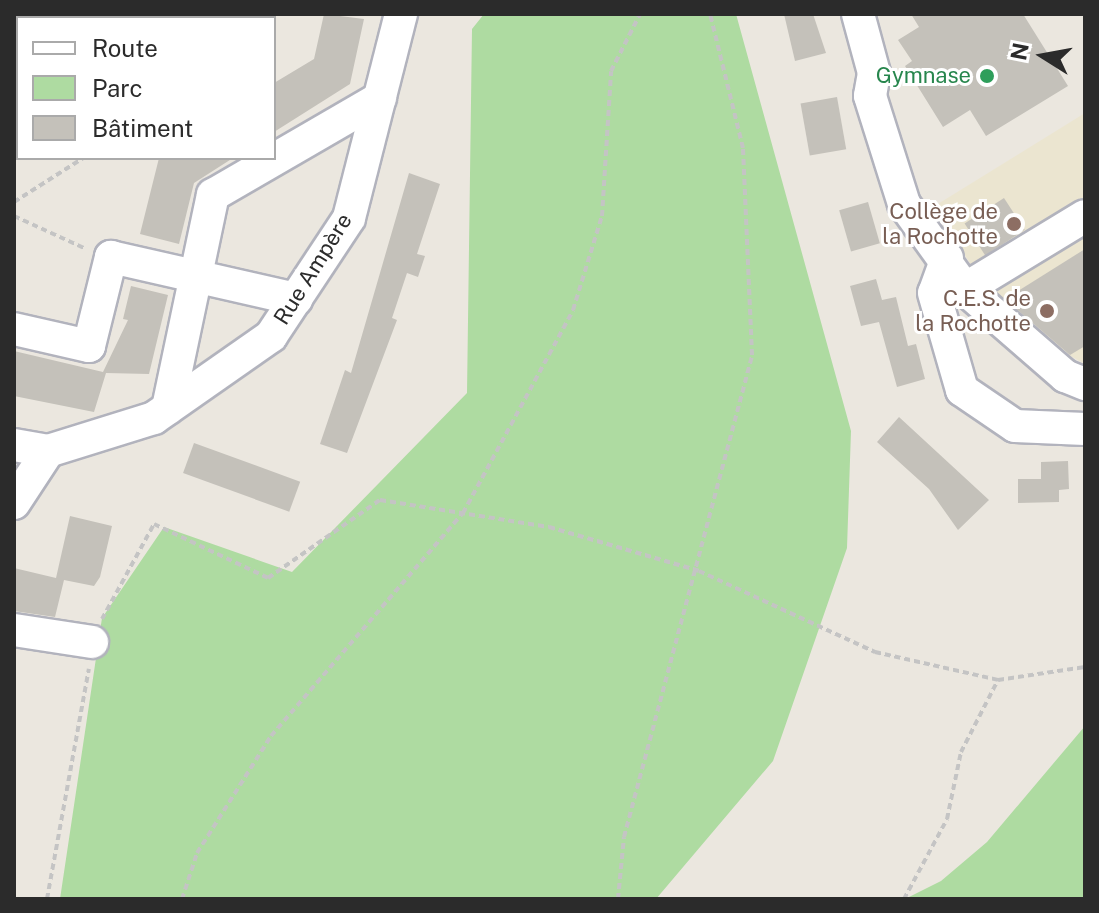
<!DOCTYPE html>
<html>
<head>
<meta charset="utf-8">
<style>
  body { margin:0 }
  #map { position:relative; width:1099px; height:913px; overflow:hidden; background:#ebe7df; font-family:"Public Sans",sans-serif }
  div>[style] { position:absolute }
  .education>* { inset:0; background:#ebe5d0 }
  .green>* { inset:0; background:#aedba1 }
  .building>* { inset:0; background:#c4c1ba; transform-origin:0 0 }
  .path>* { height:4px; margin-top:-2px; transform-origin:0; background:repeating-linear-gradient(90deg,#c4c4c4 0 6px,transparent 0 10px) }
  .roads { filter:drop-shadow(2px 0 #b2b3bd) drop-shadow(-2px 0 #b2b3bd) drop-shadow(0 2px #b2b3bd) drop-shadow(0 -2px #b2b3bd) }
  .minor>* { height:32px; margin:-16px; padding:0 16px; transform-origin:16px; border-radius:16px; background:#fff }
  .dots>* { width:22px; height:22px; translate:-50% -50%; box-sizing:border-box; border:4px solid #fff; border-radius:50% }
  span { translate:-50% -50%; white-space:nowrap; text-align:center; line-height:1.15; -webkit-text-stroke:6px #fff; paint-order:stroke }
  .leisure-label { font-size:22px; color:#27864d }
  .right { translate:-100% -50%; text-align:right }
  .education-label { font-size:22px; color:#785e54 }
  .street-label { font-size:22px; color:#2b2b2b }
  .frame { position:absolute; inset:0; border:16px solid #2b2b2b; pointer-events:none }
  .legend { position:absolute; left:16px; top:16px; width:260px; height:144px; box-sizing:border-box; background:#fff; border:2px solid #aaa; margin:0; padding:10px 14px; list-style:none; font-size:24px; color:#2b2b2b }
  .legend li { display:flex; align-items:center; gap:16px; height:40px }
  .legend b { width:40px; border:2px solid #aaa }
  .north { position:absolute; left:1003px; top:16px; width:80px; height:80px; -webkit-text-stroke:6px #fff; paint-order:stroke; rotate:281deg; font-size:22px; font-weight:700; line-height:32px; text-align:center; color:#2b2b2b }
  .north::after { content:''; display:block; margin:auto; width:28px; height:36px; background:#2b2b2b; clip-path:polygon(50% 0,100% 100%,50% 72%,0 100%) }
</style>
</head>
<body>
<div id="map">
  <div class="education">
    <div style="clip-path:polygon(1085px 113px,1085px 364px,1045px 342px,990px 293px,933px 207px)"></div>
  </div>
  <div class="green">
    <div style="clip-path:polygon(484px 14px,736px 14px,851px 431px,847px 548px,773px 761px,656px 899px,60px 899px,102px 618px,164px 527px,292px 572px,467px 393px,472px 29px)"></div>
    <div style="clip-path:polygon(1085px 726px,1085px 899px,905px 899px,941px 881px,987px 842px)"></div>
  </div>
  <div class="building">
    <div style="clip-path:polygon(324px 14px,364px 19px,350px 84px,274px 132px,274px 83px,314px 59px)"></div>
    <div style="clip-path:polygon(784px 14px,813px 14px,826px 53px,795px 61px)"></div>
    <div style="clip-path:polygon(911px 14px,1023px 14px,1068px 86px,986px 136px,970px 110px,943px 127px,905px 66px,912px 61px,898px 40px,919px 27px)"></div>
    <div style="left:837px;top:97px;width:53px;height:37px;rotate:80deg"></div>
    <div style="clip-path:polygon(159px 158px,233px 158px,194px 183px,179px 244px,140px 234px)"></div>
    <div style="clip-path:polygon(409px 173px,440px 184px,417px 254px,425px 256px,418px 277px,407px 273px,392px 318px,397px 320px,347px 453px,320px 444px,345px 370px,351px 373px)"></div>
    <div style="left:1004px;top:198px;width:38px;height:47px;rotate:57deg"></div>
    <div style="left:868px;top:202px;width:43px;height:30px;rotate:74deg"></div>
    <div style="clip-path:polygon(1085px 249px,1085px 346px,1070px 355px,1005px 299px)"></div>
    <div style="clip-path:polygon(876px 279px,882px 300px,896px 297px,908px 346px,916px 344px,925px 379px,897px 387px,879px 322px,861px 326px,850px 286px)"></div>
    <div style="clip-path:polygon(131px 286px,168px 295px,149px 374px,106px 373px,94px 412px,14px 396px,14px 351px,103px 372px,128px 320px,123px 319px)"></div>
    <div style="clip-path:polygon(899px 417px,989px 500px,958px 530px,929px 489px,877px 442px)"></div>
    <div style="left:194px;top:443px;width:113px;height:32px;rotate:20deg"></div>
    <div style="clip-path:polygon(1068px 461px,1069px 489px,1059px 490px,1059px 502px,1018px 503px,1018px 479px,1041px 479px,1041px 462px)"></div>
    <div style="clip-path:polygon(70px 516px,112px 526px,100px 577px,94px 586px,64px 580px,55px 617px,14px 611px,14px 568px,56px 578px)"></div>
  </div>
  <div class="path">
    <div style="left:249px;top:18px;width:4px;rotate:-76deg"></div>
    <div style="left:14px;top:202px;width:82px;rotate:-32.5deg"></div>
    <div style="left:14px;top:216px;width:77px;rotate:24.6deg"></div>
    <div style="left:102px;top:619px;width:108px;rotate:-61.3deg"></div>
    <div style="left:154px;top:524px;width:126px;rotate:25.3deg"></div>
    <div style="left:268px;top:578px;width:136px;rotate:-34.9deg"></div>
    <div style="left:380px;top:500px;width:171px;rotate:9.1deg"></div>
    <div style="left:549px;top:527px;width:156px;rotate:16.3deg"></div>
    <div style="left:699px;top:571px;width:194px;rotate:24.7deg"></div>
    <div style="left:875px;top:652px;width:126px;rotate:12.8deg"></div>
    <div style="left:998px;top:680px;width:88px;rotate:-8.5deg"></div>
    <div style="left:47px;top:899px;width:234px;rotate:-79.7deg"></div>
    <div style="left:182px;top:899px;width:48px;rotate:-71.9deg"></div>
    <div style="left:197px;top:853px;width:138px;rotate:-57.7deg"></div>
    <div style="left:271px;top:736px;width:294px;rotate:-49.3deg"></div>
    <div style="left:463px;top:513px;width:231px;rotate:-61.5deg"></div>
    <div style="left:573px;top:310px;width:98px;rotate:-72.9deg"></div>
    <div style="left:602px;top:216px;width:145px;rotate:-86.4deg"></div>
    <div style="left:611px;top:71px;width:64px;rotate:-63deg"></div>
    <div style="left:618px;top:899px;width:62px;rotate:-84.5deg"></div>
    <div style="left:624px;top:837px;width:499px;rotate:-75.1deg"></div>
    <div style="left:752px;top:355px;width:207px;rotate:-92.5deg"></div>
    <div style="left:743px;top:148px;width:138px;rotate:-103.8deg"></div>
    <div style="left:904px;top:899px;width:91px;rotate:-61.7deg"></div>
    <div style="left:947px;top:819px;width:68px;rotate:-78.2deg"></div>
    <div style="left:961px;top:752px;width:81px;rotate:-62.8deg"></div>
  </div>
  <div class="roads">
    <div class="minor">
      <div style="left:858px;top:14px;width:61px;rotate:74.8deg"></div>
      <div style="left:874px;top:73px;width:23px;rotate:100deg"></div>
      <div style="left:870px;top:96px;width:113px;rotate:72.5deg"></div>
      <div style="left:904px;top:204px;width:105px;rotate:54.3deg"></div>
      <div style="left:965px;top:289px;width:133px;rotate:41deg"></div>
      <div style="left:1065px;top:376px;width:22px;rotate:22deg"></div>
      <div style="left:92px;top:18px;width:4px;rotate:-76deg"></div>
      <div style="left:14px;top:80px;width:4px;rotate:-27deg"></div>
      <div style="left:947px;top:258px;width:37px;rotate:110deg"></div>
      <div style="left:934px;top:293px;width:101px;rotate:73.9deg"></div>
      <div style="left:962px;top:390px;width:64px;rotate:34.2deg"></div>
      <div style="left:1015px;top:426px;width:70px;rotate:2.5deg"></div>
      <div style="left:965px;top:289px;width:140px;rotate:-31.3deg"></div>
      <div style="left:14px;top:329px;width:77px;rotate:12.8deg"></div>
      <div style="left:89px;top:346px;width:92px;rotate:-76.1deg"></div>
      <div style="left:111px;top:257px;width:190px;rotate:12.8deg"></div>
      <div style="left:168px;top:408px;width:218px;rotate:-78.1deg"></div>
      <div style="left:213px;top:195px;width:193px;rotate:-30.1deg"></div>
      <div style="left:14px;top:445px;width:35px;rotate:10deg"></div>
      <div style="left:48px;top:451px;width:111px;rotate:-17.3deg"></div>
      <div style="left:154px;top:418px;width:143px;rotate:-35deg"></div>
      <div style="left:271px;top:336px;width:141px;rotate:-56.5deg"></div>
      <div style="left:349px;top:218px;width:211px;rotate:-75.7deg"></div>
      <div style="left:14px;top:503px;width:62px;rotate:-56.8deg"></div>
      <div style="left:14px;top:630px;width:79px;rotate:8.7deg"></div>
    </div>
  </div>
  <div class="dots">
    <div style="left:987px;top:76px;background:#2e9e5b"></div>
    <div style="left:1014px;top:224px;background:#8d6e63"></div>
    <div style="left:1047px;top:311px;background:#8d6e63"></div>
  </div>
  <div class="leisure-label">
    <span class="right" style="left:971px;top:76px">Gymnase</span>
  </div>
  <div class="education-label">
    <span class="right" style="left:998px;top:224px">Collège de<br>la Rochotte</span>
    <span class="right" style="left:1031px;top:311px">C.E.S. de<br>la Rochotte</span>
  </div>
  <div class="street-label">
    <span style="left:313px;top:269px;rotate:-58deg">Rue Ampère</span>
  </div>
  <div class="frame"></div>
  <ul class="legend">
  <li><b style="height:10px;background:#fff"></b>Route</li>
  <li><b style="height:22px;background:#aedba1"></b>Parc</li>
  <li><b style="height:22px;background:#c4c1ba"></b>Bâtiment</li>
  </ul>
  <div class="north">N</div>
</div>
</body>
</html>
